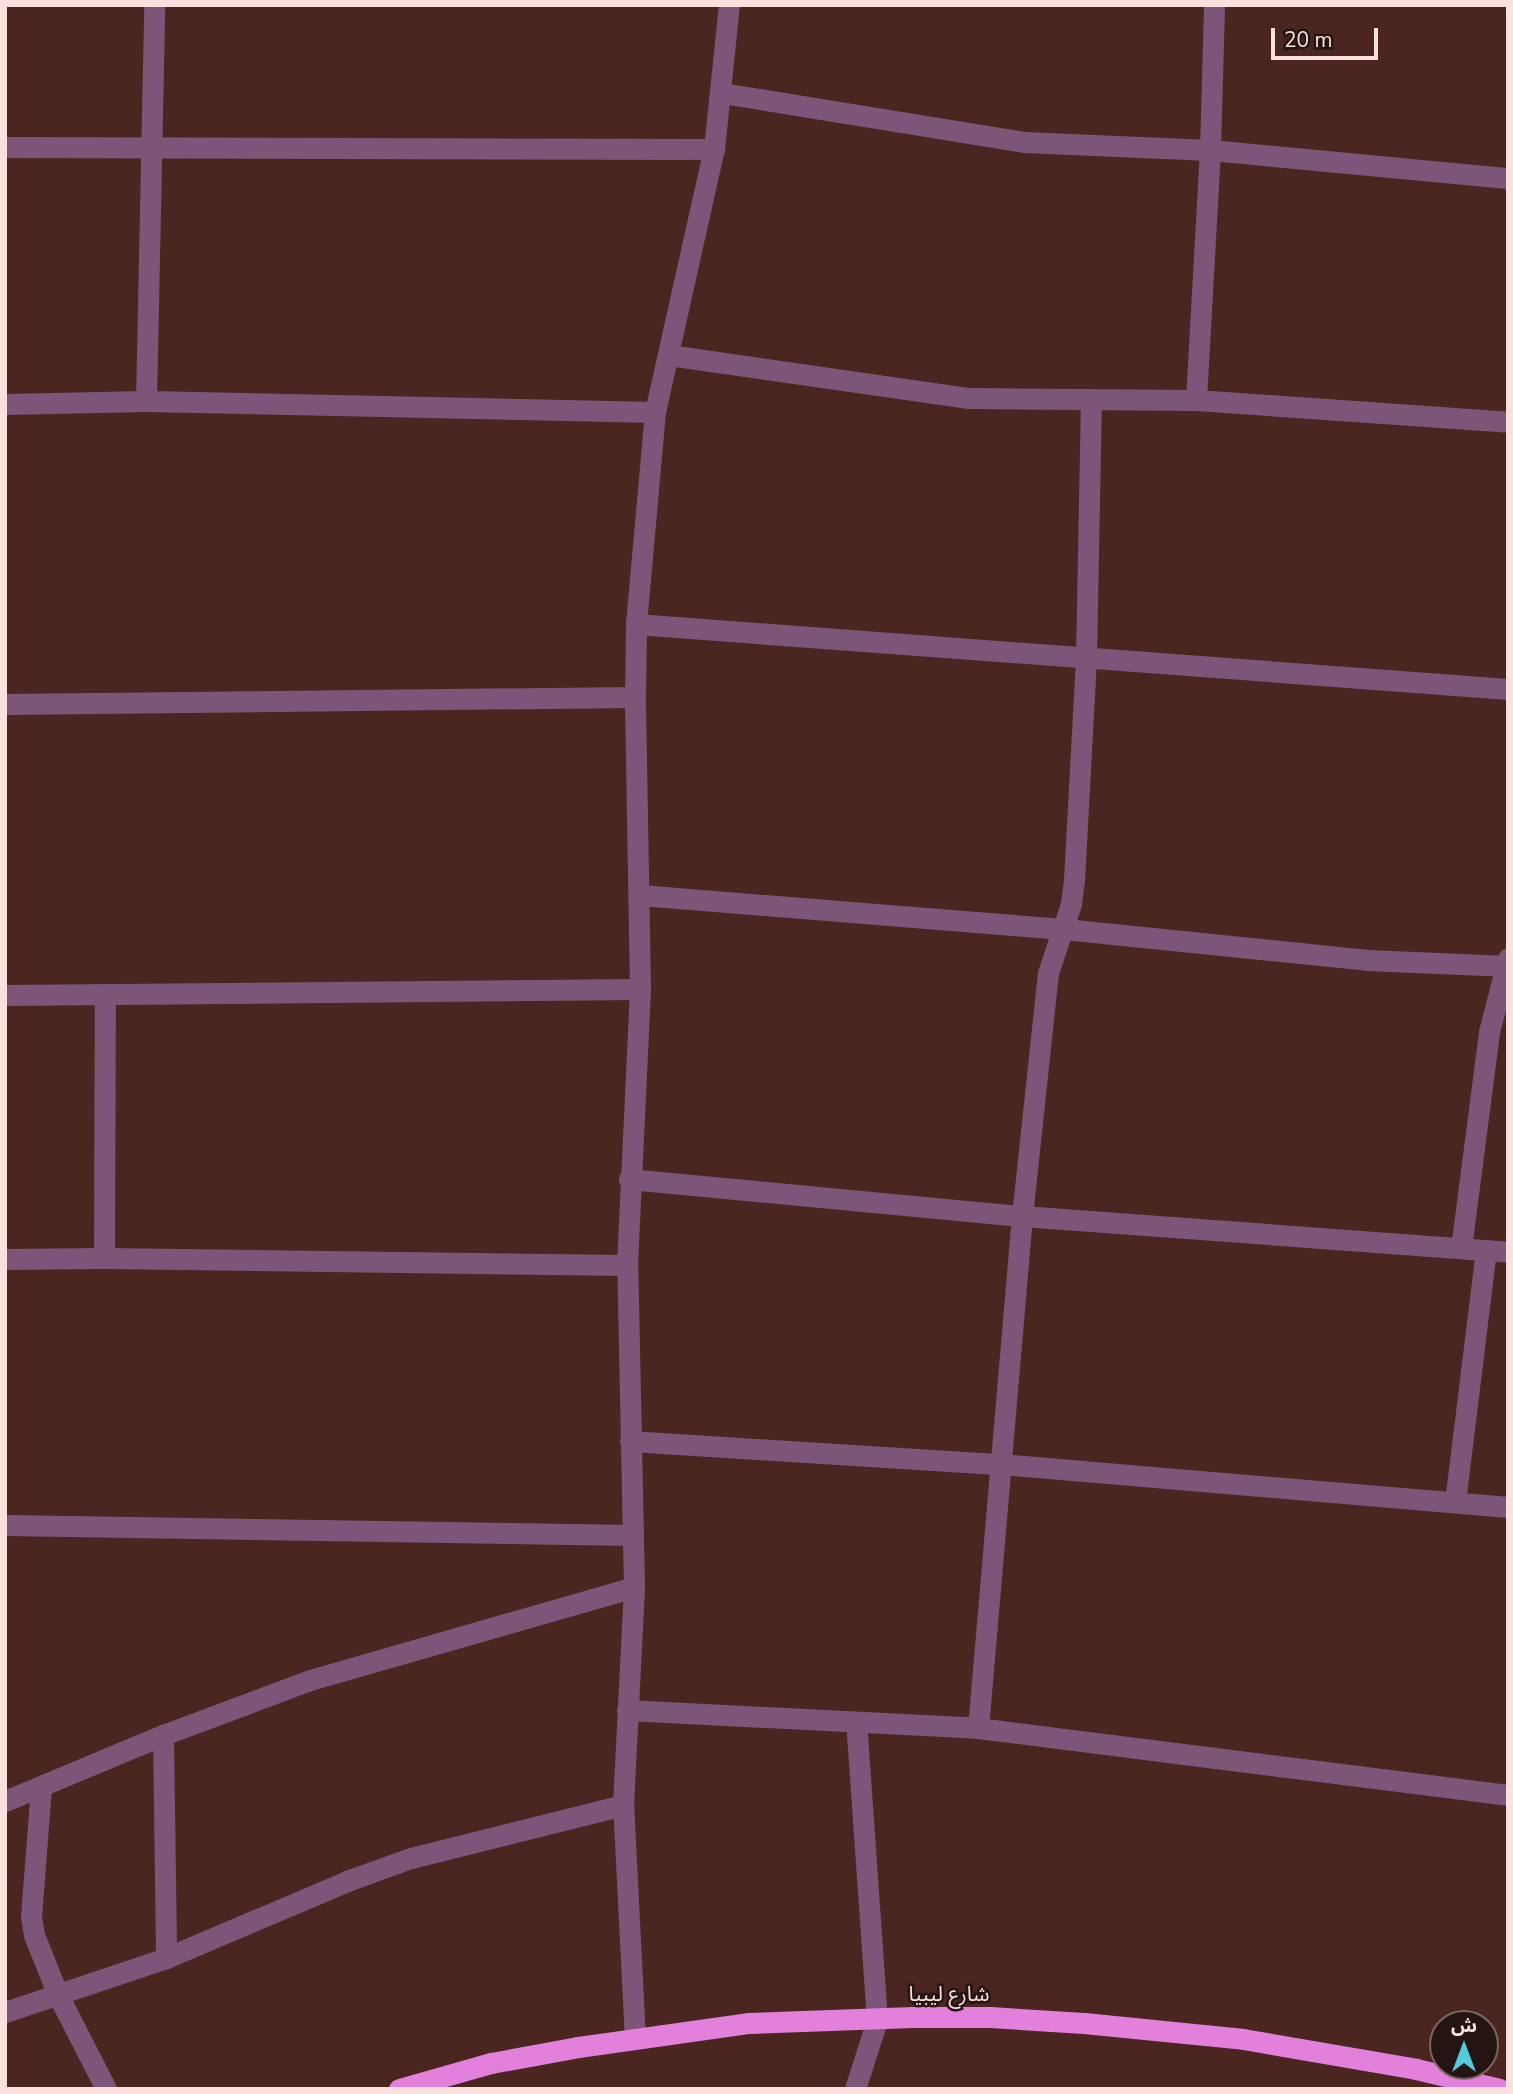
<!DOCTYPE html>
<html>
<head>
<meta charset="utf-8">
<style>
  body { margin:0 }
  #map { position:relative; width:1513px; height:2094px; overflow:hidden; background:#4b2621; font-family:"Nunito Sans","Noto Sans Arabic",sans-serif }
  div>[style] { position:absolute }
  .street>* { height:21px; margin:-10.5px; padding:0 10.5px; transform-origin:10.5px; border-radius:10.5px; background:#7d5579 }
  .highway>* { height:21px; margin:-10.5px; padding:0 10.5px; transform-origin:10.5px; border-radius:10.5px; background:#e280db }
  span { translate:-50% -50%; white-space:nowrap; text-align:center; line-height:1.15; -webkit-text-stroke:5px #251512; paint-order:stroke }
  .street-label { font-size:21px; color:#fae1dd }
  .frame { position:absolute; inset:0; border:7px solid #fae1dd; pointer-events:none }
  .north { position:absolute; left:1429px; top:2010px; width:70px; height:70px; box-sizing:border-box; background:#251512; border:2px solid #7a6763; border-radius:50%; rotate:0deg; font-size:19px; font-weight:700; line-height:28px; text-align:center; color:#fae1dd }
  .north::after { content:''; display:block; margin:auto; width:24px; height:32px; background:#54cadd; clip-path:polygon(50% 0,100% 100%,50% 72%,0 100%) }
  .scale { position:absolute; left:1271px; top:28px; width:107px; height:32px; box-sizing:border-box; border:4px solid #fae1dd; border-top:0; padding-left:9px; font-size:21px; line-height:24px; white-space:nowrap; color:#fae1dd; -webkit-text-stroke:5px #251512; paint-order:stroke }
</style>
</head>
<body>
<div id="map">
  <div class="street">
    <div style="left:722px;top:93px;width:306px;rotate:9.2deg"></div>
    <div style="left:1024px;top:142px;width:186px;rotate:2.5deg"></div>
    <div style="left:1210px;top:150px;width:299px;rotate:5.4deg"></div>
    <div style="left:5px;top:147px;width:709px;rotate:0.16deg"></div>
    <div style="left:669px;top:355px;width:303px;rotate:8.2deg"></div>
    <div style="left:969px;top:398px;width:227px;rotate:0.5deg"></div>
    <div style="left:1196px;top:400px;width:313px;rotate:4deg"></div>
    <div style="left:1196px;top:400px;width:250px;rotate:-86.8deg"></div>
    <div style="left:1210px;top:150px;width:145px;rotate:-88.4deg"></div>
    <div style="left:146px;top:401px;width:396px;rotate:-88.8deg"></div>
    <div style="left:5px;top:404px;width:141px;rotate:-1.2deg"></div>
    <div style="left:146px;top:401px;width:509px;rotate:1.24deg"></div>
    <div style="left:636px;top:624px;width:874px;rotate:4.26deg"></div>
    <div style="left:5px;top:704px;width:630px;rotate:-0.64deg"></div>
    <div style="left:640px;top:895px;width:425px;rotate:4.6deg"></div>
    <div style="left:1064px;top:929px;width:305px;rotate:5.8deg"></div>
    <div style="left:1367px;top:960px;width:141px;rotate:2.4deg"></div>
    <div style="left:5px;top:995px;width:635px;rotate:-0.54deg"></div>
    <div style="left:629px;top:1179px;width:395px;rotate:5.4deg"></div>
    <div style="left:1022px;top:1216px;width:487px;rotate:4.2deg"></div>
    <div style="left:1461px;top:1248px;width:218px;rotate:-82.6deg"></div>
    <div style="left:1489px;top:1032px;width:76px;rotate:-75.6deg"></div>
    <div style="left:104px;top:1258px;width:264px;rotate:-89.8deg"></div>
    <div style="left:5px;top:1259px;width:99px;rotate:-0.6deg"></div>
    <div style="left:104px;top:1258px;width:523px;rotate:0.77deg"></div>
    <div style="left:630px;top:1441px;width:371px;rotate:3.6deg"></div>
    <div style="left:1000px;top:1464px;width:510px;rotate:4.84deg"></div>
    <div style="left:1455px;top:1502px;width:254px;rotate:-83deg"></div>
    <div style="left:5px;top:1525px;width:628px;rotate:0.91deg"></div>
    <div style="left:627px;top:1710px;width:351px;rotate:2.9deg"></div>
    <div style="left:978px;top:1728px;width:534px;rotate:7.2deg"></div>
    <div style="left:978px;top:1728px;width:514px;rotate:-85.09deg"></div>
    <div style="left:1022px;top:1216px;width:244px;rotate:-83.9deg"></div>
    <div style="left:1048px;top:973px;width:73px;rotate:-71.6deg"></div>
    <div style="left:1071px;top:904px;width:24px;rotate:-83deg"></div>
    <div style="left:1074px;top:880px;width:222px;rotate:-86.9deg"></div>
    <div style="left:1086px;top:658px;width:257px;rotate:-88.9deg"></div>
    <div style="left:163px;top:1735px;width:223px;rotate:89.2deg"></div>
    <div style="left:41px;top:1787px;width:129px;rotate:94.4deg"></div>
    <div style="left:31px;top:1916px;width:19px;rotate:81deg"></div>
    <div style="left:34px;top:1935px;width:65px;rotate:68.2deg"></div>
    <div style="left:58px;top:1995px;width:106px;rotate:62.9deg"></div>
    <div style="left:5px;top:1801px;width:171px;rotate:-22.7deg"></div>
    <div style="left:163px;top:1735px;width:157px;rotate:-20.5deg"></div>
    <div style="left:310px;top:1680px;width:337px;rotate:-16deg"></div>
    <div style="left:5px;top:2012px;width:170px;rotate:-18.5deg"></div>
    <div style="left:166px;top:1958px;width:197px;rotate:-23deg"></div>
    <div style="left:347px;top:1881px;width:68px;rotate:-19.8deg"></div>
    <div style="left:411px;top:1858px;width:219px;rotate:-14deg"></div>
    <div style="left:635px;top:2039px;width:234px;rotate:-92.9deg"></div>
    <div style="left:623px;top:1805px;width:218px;rotate:-87.1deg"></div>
    <div style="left:634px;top:1587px;width:322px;rotate:-91.2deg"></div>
    <div style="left:627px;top:1265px;width:276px;rotate:-87.3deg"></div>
    <div style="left:640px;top:989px;width:292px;rotate:-91deg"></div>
    <div style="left:635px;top:697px;width:73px;rotate:-89.2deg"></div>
    <div style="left:636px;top:624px;width:213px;rotate:-84.9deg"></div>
    <div style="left:655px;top:412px;width:270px;rotate:-77.4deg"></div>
    <div style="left:714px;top:149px;width:145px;rotate:-84.1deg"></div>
    <div style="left:855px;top:2089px;width:72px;rotate:-72.3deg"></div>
    <div style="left:877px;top:2020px;width:298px;rotate:-94deg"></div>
  </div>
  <div class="highway">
    <div style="left:399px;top:2089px;width:96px;rotate:-15.8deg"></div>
    <div style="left:491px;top:2063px;width:88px;rotate:-10.4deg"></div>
    <div style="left:578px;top:2047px;width:173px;rotate:-8deg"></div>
    <div style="left:749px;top:2023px;width:164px;rotate:-2.1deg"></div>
    <div style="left:913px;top:2017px;width:77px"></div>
    <div style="left:990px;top:2017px;width:94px;rotate:3.7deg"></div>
    <div style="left:1084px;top:2023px;width:160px;rotate:5.7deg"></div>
    <div style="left:1243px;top:2039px;width:176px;rotate:9.8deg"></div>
    <div style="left:1416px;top:2069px;width:86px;rotate:13.4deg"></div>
  </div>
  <div class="street-label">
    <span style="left:949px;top:1994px">شارع ليبيا</span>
  </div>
  <div class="frame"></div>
  <div class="north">ش</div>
  <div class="scale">20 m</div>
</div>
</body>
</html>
